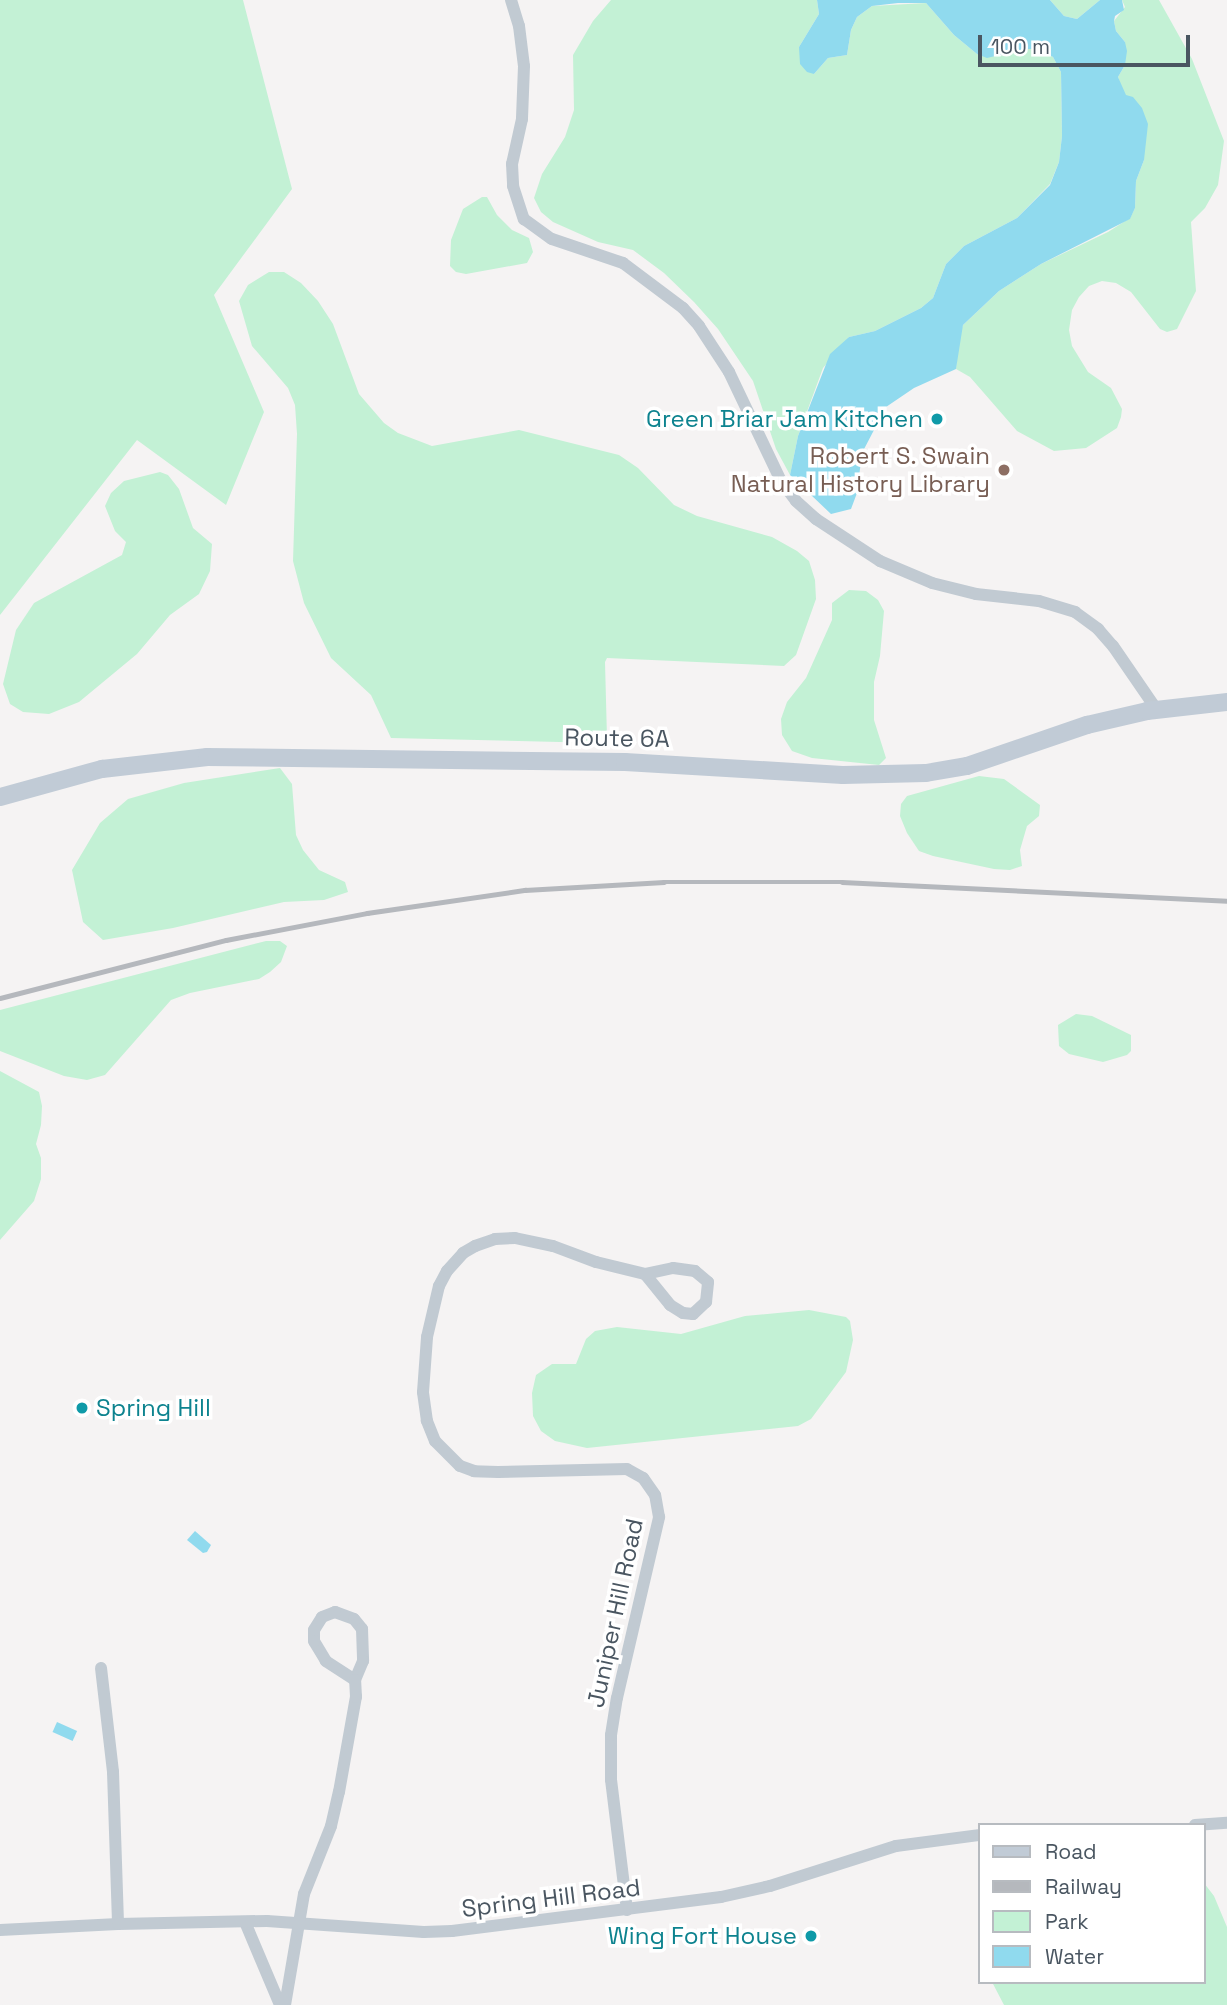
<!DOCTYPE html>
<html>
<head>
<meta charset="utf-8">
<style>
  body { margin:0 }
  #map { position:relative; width:1227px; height:2005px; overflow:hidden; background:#f5f3f3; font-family:"Space Grotesk",sans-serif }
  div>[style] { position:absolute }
  .green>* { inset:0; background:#c3f1d5 }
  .water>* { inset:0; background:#90daee; transform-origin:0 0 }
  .minor>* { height:12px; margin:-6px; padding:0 6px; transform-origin:6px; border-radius:6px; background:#c1cad2 }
  .secondary>* { height:18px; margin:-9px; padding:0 9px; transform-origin:9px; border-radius:9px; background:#c1cbd6 }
  .rail>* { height:4.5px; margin:-2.25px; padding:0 2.25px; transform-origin:2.25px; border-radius:2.25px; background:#b5b8bd }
  .dots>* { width:19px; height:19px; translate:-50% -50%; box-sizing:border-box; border:4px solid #fff; border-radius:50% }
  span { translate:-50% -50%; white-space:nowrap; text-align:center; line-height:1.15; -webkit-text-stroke:7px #fff; paint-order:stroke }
  .culture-label { font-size:24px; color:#0d838f }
  .right { translate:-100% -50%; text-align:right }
  .left { translate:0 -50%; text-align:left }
  .education-label { font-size:24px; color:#785e54 }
  .street-label { font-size:24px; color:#4a5661 }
  .legend { position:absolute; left:978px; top:1823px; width:228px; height:161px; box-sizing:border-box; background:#fff; border:2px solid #b7bbc0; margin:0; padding:9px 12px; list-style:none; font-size:21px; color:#4a5661 }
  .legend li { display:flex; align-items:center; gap:14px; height:35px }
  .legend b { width:35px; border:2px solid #b7bbc0 }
  .scale { position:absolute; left:978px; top:35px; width:212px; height:32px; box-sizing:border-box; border:4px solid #4a5661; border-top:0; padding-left:9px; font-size:21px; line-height:24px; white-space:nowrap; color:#4a5661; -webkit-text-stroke:5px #fff; paint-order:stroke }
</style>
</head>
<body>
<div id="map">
  <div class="green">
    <div style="clip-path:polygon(0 0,243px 0,292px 189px,214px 295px,264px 412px,226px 505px,137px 440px,0 615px)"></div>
    <div style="clip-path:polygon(611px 0,817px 0,819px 14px,799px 47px,814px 74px,828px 58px,847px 55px,851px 30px,857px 17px,872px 6px,926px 3px,954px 35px,977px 54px,1000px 56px,1024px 49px,1039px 49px,1053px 57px,1061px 72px,1062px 136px,1059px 162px,1050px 184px,1017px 218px,964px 246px,946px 264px,933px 298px,921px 308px,875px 331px,849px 337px,823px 368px,798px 436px,790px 475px,776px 449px,753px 381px,718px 329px,694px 302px,664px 273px,633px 250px,598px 242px,553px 222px,541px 212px,534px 198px,542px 174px,565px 137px,574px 110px,573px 55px,593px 21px)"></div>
    <div style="clip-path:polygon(1050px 0,1100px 0,1077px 19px,1064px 16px)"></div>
    <div style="clip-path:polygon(1122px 0,1159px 0,1192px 59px,1224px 141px,1218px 185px,1205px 208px,1191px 222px,1196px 291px,1177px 329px,1167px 332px,1160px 329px,1131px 292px,1116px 283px,1102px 281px,1089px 286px,1079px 297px,1072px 310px,1069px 330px,1072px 346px,1088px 372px,1111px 388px,1122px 409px,1121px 417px,1117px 428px,1086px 448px,1054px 451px,1017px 431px,970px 377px,956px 369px,958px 339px,963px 325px,999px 291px,1041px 264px,1108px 232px,1130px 218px,1135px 208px,1136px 181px,1144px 160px,1118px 77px,1125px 65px,1125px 42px,1116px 31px,1114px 21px,1125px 7px)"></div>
    <div style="clip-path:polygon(482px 197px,487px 197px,497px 215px,512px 230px,529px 238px,533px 252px,527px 263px,466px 274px,456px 272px,450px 266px,451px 240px,463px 209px)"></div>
    <div style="clip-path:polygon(269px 272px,284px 272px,301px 283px,318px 301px,333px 324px,359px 394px,384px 423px,398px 433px,432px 446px,519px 430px,619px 455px,638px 468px,674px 505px,697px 516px,772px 537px,797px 551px,809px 561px,815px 580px,816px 599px,796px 655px,784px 666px,607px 658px,605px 662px,607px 738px,601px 743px,391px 738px,371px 695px,331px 658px,304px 603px,293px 561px,297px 434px,295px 405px,288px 388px,252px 346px,239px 301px,248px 285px)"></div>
    <div style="clip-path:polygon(160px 472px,168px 475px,179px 489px,193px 528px,212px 544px,210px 571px,199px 594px,170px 615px,137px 654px,79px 702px,49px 714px,23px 712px,10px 704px,3px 684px,16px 630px,34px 603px,122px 555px,126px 542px,115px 531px,105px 506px,111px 493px,124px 481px)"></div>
    <div style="clip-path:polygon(849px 590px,866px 591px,878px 600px,884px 611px,880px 656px,874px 682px,874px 720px,886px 758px,879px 765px,812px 758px,792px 751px,782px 735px,781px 719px,787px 702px,806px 678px,832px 620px,832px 603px)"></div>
    <div style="clip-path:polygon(280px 768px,292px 784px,296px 835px,303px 850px,319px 870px,345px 882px,348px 892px,324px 900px,284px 902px,173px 928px,103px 940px,83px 922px,72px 870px,100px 823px,128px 799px,184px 783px)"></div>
    <div style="clip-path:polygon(979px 776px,1004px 779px,1040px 805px,1039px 816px,1027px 826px,1020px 850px,1022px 866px,1010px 870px,994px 869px,933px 856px,919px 851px,907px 833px,900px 816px,901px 804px,907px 796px)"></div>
    <div style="clip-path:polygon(266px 941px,280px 941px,287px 946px,281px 962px,270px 972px,259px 979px,190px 993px,171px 1000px,105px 1075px,87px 1080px,64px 1076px,0 1051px,0 1010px)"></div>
    <div style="clip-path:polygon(1076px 1014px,1092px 1016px,1131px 1035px,1131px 1051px,1127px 1055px,1103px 1062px,1069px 1054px,1059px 1046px,1058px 1025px)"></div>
    <div style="clip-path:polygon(0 1071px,39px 1092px,42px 1106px,41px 1125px,36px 1144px,41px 1158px,41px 1179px,34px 1201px,0 1240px)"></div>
    <div style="clip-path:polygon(809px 1310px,846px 1317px,850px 1321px,853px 1340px,846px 1372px,811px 1419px,798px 1426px,587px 1448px,555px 1441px,541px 1431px,533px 1416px,532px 1393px,536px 1375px,552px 1364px,576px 1364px,586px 1339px,595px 1331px,617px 1327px,681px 1334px,745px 1316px)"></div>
    <div style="clip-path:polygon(1204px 1883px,1214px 1896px,1227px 1927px,1227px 2005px,1004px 2005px,992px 1982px,1204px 1982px)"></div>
  </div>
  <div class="water">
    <div style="clip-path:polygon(817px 0,1050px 0,1064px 16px,1077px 19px,1100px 0,1122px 0,1124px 10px,1115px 16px,1114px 21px,1116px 31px,1125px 42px,1127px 51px,1125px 65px,1118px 77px,1126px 95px,1133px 97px,1142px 108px,1148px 124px,1144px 160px,1136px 181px,1135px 208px,1130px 219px,1041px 264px,999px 291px,963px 325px,956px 369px,914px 388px,886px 407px,862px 453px,857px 493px,851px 509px,831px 514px,790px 475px,798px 436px,830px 354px,849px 337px,875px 331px,921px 308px,933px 298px,946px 264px,964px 246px,1017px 218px,1050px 185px,1059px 162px,1062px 136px,1061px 72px,1053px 57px,1039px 49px,1024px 49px,987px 58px,977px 54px,954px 35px,926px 3px,898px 3px,872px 6px,857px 17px,851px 30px,847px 55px,828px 58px,814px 74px,807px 72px,800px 64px,799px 47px,819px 14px)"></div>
    <div style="clip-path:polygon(195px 1531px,211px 1545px,207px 1552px,203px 1553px,187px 1540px)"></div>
    <div style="left:57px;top:1722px;width:22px;height:11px;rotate:24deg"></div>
  </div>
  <div class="minor">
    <div style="left:511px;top:0;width:27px;rotate:73deg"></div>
    <div style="left:519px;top:26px;width:40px;rotate:82.9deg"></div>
    <div style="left:524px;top:66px;width:53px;rotate:92.2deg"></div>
    <div style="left:522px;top:119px;width:46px;rotate:102.5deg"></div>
    <div style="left:512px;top:164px;width:22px;rotate:87deg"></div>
    <div style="left:513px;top:186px;width:35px;rotate:72deg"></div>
    <div style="left:524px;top:219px;width:34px;rotate:36deg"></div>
    <div style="left:552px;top:239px;width:75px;rotate:18.7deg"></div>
    <div style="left:623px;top:263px;width:75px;rotate:36.9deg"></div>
    <div style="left:683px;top:308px;width:24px;rotate:48deg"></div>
    <div style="left:699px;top:326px;width:55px;rotate:56.9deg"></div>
    <div style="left:729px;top:372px;width:121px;rotate:64.5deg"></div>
    <div style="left:781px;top:481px;width:25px;rotate:53deg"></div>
    <div style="left:796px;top:501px;width:27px;rotate:42deg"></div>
    <div style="left:816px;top:519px;width:77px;rotate:33.3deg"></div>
    <div style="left:880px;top:561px;width:56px;rotate:22.9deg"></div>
    <div style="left:932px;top:583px;width:45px;rotate:14deg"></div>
    <div style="left:976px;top:594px;width:63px;rotate:6.3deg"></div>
    <div style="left:1039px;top:601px;width:38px;rotate:17deg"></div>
    <div style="left:1075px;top:612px;width:29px;rotate:36deg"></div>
    <div style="left:1098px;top:629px;width:23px;rotate:49deg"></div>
    <div style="left:1113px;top:646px;width:78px;rotate:55.5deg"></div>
    <div style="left:335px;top:1612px;width:20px;rotate:20deg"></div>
    <div style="left:354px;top:1619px;width:13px;rotate:51deg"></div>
    <div style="left:362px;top:1629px;width:32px;rotate:88deg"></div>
    <div style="left:363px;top:1661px;width:21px;rotate:113deg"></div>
    <div style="left:355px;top:1680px;width:35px;rotate:-147deg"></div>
    <div style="left:326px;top:1661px;width:23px;rotate:-121deg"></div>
    <div style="left:314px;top:1641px;width:11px;rotate:-90deg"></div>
    <div style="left:314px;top:1630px;width:15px;rotate:-58deg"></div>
    <div style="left:322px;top:1617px;width:14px;rotate:-21deg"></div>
    <div style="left:101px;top:1668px;width:105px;rotate:83.4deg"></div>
    <div style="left:113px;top:1772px;width:152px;rotate:88.1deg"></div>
    <div style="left:1195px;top:1825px;width:32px;rotate:-4deg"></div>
    <div style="left:627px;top:1910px;width:131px;rotate:-97deg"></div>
    <div style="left:611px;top:1780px;width:45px;rotate:-90deg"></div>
    <div style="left:611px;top:1735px;width:37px;rotate:-81deg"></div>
    <div style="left:617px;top:1698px;width:186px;rotate:-76.9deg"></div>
    <div style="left:659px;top:1517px;width:22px;rotate:-100deg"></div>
    <div style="left:655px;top:1495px;width:21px;rotate:-125deg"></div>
    <div style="left:643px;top:1478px;width:18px;rotate:-151deg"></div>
    <div style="left:627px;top:1469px;width:129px;rotate:178.7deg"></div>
    <div style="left:498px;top:1472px;width:24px;rotate:-178deg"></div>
    <div style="left:474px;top:1471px;width:15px;rotate:-160deg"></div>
    <div style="left:460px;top:1466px;width:35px;rotate:-135deg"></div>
    <div style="left:435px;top:1441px;width:22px;rotate:-112deg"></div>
    <div style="left:427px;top:1421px;width:29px;rotate:-98deg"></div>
    <div style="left:423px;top:1392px;width:55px;rotate:-85.8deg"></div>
    <div style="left:427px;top:1337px;width:52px;rotate:-76.8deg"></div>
    <div style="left:439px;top:1286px;width:17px;rotate:-62deg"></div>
    <div style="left:447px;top:1271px;width:24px;rotate:-48deg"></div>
    <div style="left:463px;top:1253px;width:14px;rotate:-30deg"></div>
    <div style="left:475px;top:1246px;width:21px;rotate:-19deg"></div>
    <div style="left:495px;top:1239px;width:20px;rotate:-3deg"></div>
    <div style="left:515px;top:1238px;width:39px;rotate:12deg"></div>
    <div style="left:553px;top:1246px;width:46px;rotate:20.4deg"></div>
    <div style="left:596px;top:1262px;width:50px;rotate:13.8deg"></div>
    <div style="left:645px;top:1274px;width:40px;rotate:51deg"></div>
    <div style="left:670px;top:1305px;width:15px;rotate:32deg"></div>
    <div style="left:683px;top:1313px;width:10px;rotate:6deg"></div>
    <div style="left:693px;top:1314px;width:18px;rotate:-43deg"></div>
    <div style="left:706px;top:1302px;width:20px;rotate:-84deg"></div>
    <div style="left:708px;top:1282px;width:17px;rotate:-140deg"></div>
    <div style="left:695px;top:1271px;width:22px;rotate:-172deg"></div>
    <div style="left:673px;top:1268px;width:29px;rotate:168deg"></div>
    <div style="left:245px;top:1922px;width:90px;rotate:67.1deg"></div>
    <div style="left:0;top:1930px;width:118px;rotate:-2.9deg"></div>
    <div style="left:118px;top:1924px;width:149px;rotate:-1.2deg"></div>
    <div style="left:267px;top:1921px;width:157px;rotate:4deg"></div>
    <div style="left:424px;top:1932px;width:28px;rotate:-2deg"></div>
    <div style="left:452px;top:1931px;width:271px;rotate:-7.2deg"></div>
    <div style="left:721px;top:1897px;width:50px;rotate:-12.7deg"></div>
    <div style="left:770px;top:1886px;width:132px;rotate:-17.6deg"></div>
    <div style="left:896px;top:1846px;width:85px;rotate:-7.5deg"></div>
    <div style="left:285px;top:2005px;width:113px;rotate:-80.3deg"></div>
    <div style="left:304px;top:1894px;width:73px;rotate:-68.3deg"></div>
    <div style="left:331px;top:1826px;width:35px;rotate:-77deg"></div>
    <div style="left:339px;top:1792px;width:97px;rotate:-79.9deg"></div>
    <div style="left:356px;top:1697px;width:17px;rotate:-93deg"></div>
  </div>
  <div class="secondary">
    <div style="left:0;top:797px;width:106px;rotate:-15.4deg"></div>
    <div style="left:102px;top:769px;width:106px;rotate:-6.5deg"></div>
    <div style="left:207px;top:757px;width:418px;rotate:0.7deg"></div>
    <div style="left:625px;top:762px;width:218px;rotate:3.4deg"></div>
    <div style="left:843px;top:775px;width:83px;rotate:-1.4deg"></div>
    <div style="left:926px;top:773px;width:42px;rotate:-9.7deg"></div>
    <div style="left:967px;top:766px;width:127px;rotate:-18.9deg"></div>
    <div style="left:1087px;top:725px;width:62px;rotate:-13.1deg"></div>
    <div style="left:1147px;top:711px;width:81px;rotate:-6.4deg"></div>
  </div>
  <div class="rail">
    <div style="left:0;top:998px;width:233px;rotate:-14.4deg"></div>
    <div style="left:226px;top:940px;width:144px;rotate:-10.8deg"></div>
    <div style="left:367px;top:913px;width:160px;rotate:-8.3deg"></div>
    <div style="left:525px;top:890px;width:139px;rotate:-3.3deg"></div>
    <div style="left:664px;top:882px;width:178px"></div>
    <div style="left:842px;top:882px;width:385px;rotate:2.8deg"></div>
  </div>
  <div class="dots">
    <div style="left:937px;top:419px;background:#0f9aa8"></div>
    <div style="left:1004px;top:470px;background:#8d6e63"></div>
    <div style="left:82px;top:1408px;background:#0f9aa8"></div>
    <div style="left:811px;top:1936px;background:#0f9aa8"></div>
  </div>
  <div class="culture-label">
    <span class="right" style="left:923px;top:419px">Green Briar Jam Kitchen</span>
    <span class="left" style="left:96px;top:1408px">Spring Hill</span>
    <span class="right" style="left:797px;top:1936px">Wing Fort House</span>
  </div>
  <div class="education-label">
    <span class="right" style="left:990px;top:470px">Robert S. Swain<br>Natural History Library</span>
  </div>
  <div class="street-label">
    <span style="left:617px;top:738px;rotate:1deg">Route 6A</span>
    <span style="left:615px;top:1613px;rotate:-78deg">Juniper Hill Road</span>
    <span style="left:551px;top:1898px;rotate:-7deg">Spring Hill Road</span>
  </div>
  <ul class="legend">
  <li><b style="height:9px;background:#c1cbd6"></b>Road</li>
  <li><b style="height:9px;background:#b5b8bd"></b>Railway</li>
  <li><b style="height:19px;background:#c3f1d5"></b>Park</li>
  <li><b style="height:19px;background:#90daee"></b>Water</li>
  </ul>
  <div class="scale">100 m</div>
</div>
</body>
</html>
